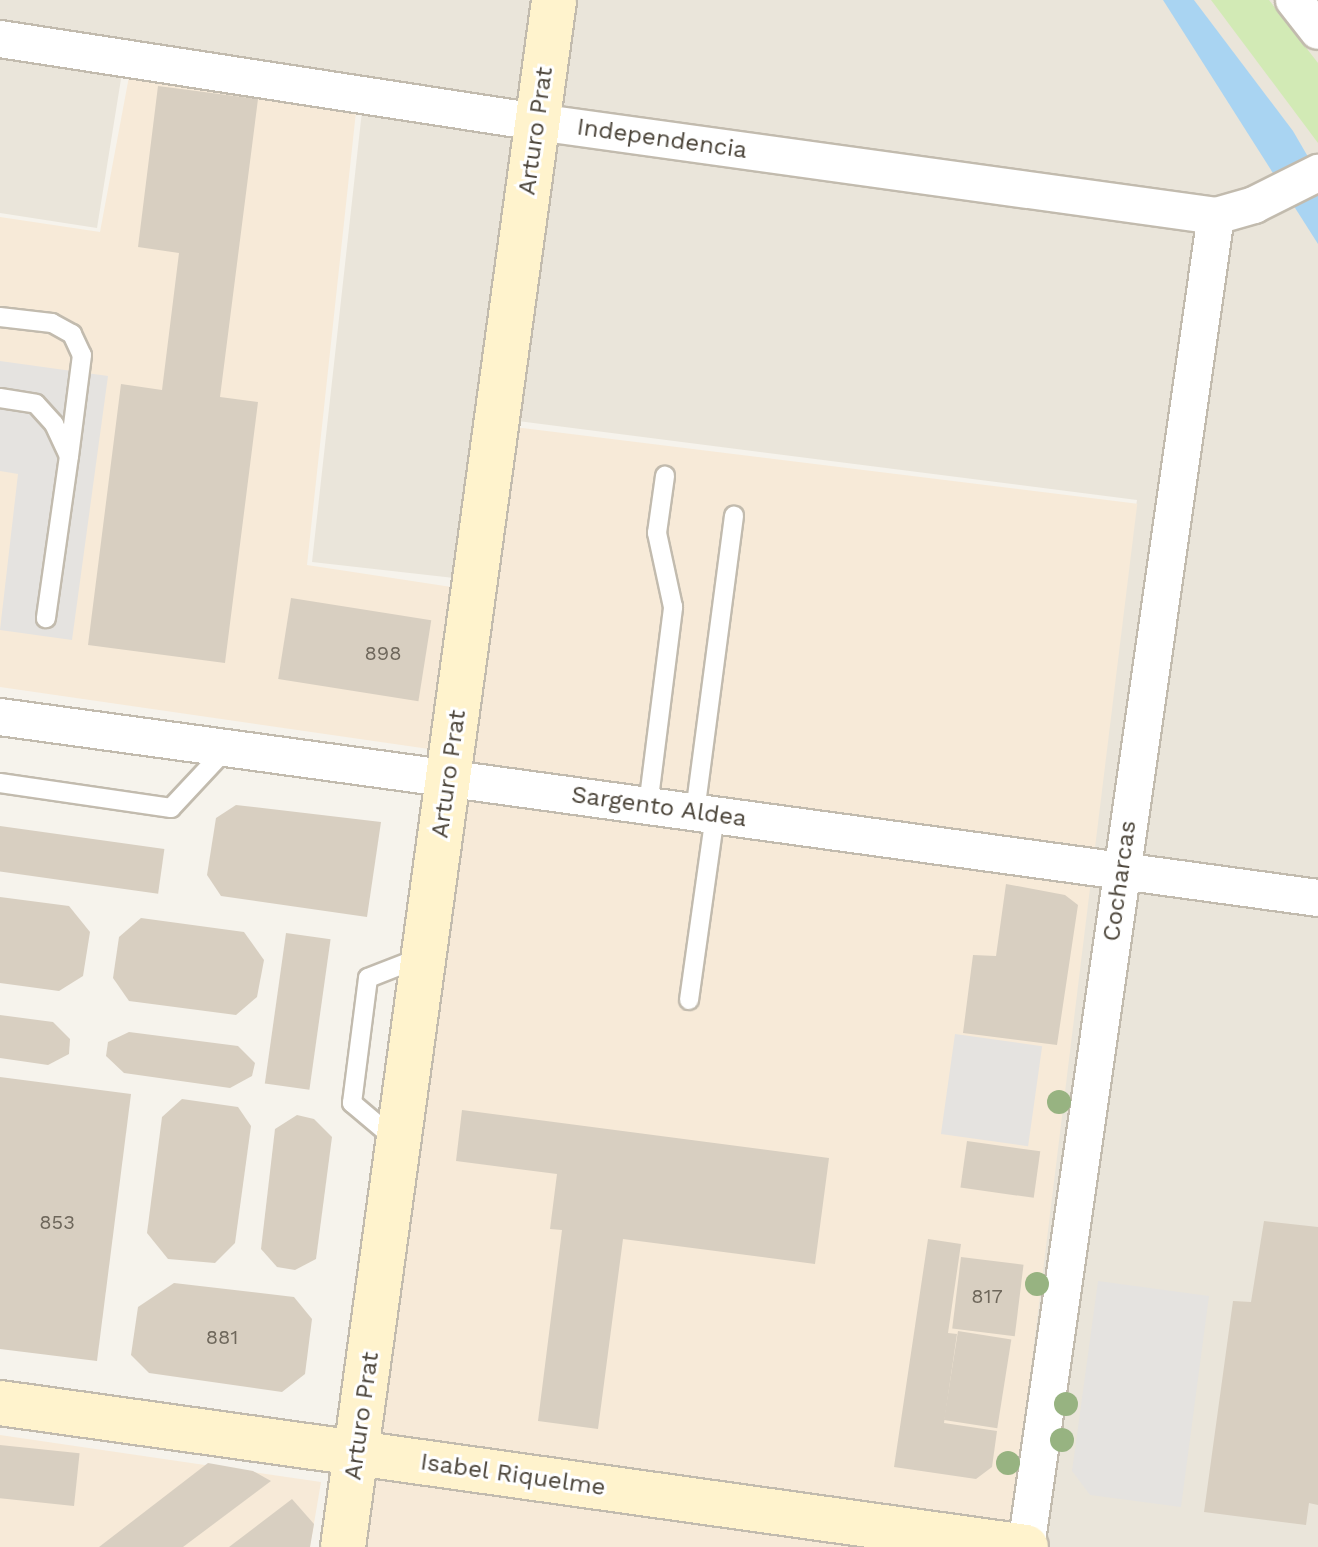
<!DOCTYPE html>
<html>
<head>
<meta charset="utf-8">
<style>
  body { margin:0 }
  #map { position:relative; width:1318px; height:1547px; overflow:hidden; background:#f6f3ec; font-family:"Work Sans",sans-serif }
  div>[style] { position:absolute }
  .residential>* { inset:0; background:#eae5da }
  .commercial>* { inset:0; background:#f7ead8; transform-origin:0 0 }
  .green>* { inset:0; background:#d2eab5 }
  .parking>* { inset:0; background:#e5e3e0; transform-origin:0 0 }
  .water>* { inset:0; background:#a9d4f2 }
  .building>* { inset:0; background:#d8cfc1; transform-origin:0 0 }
  .roads { filter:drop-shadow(2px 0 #c2bbae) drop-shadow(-2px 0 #c2bbae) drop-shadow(0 2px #c2bbae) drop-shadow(0 -2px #c2bbae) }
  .lane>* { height:18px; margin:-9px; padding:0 9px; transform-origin:9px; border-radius:9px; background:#fff }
  .street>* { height:36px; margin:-18px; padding:0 18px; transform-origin:18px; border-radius:18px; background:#fff }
  .secondary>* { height:44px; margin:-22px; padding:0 22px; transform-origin:22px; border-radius:22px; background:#fff3cd }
  .trees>* { width:24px; height:24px; margin:-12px; border-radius:50%; background:#97b381 }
  span { translate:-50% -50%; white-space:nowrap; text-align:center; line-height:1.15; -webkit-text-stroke:6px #fff; paint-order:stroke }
  .number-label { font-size:20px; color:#6e675b }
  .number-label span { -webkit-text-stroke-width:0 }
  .street-label { font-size:24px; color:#4b4439 }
</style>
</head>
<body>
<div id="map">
  <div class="residential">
    <div style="clip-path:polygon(0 0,541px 0,463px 579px,312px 562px,365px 84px,126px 48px,97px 228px,0 213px)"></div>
    <div style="clip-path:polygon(563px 0,1318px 0,1318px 1547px,983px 1547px,1137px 500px,502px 419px)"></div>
  </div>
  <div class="commercial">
    <div style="clip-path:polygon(133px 55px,359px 84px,307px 565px,458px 588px,436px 750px,0 687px,0 217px,100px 232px)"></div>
    <div style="left:505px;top:426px;width:637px;height:1131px;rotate:7deg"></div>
    <div style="clip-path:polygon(0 1435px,321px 1482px,310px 1547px,0 1547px)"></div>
  </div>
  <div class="green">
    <div style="clip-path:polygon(1211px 0,1269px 0,1318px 63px,1318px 143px)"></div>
  </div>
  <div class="parking">
    <div style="clip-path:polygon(0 361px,108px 376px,72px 640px,0 630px,18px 474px,0 471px)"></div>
    <div style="left:955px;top:1034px;width:88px;height:101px;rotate:8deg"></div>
    <div style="clip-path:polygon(1098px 1281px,1209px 1296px,1181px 1507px,1090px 1495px,1072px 1471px)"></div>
  </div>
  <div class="water">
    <div style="clip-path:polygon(1163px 0,1194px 0,1293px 131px,1318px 174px,1318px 244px)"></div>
  </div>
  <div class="building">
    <div style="clip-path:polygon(158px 86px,258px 99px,220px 397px,258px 402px,225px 663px,88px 645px,121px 384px,162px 390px,179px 253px,138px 247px)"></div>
    <div style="left:291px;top:598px;width:142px;height:82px;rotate:9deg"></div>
    <div style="clip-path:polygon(236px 805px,381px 822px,367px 917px,221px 896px,207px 875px,216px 818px)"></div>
    <div style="left:0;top:826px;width:166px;height:45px;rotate:8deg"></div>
    <div style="clip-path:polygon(1006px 884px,1065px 895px,1078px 905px,1057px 1045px,963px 1033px,973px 955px,996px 956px)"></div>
    <div style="clip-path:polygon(0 897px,69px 906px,90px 932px,83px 976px,59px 991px,0 983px)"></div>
    <div style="clip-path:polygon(141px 918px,244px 932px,264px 960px,257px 997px,236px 1015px,129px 1001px,113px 978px,119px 937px)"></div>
    <div style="left:286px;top:933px;width:45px;height:152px;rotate:8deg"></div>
    <div style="clip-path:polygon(0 1015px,53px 1022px,70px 1039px,69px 1054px,48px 1065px,0 1058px)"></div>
    <div style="clip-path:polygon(129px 1032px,238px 1046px,255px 1063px,252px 1076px,230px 1088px,124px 1073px,106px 1056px,108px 1042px)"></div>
    <div style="clip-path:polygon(0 1077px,131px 1094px,97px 1361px,0 1349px)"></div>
    <div style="clip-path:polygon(182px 1099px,238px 1107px,251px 1126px,235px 1243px,215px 1263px,168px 1259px,147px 1233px,162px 1117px)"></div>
    <div style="clip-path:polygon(462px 1110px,829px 1158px,815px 1264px,623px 1239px,598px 1429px,538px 1421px,562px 1230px,550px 1229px,557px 1174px,456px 1161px)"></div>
    <div style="clip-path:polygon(297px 1115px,314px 1119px,332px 1137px,316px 1259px,295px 1270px,277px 1267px,261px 1249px,275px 1129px)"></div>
    <div style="left:967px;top:1141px;width:74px;height:47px;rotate:8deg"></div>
    <div style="clip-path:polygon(1264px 1221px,1318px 1227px,1318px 1505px,1309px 1503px,1306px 1525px,1204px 1512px,1233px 1301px,1251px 1302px)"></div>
    <div style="clip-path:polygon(928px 1239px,961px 1244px,948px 1333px,957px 1334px,944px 1423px,997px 1431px,992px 1467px,976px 1479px,894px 1467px)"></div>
    <div style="left:961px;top:1257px;width:63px;height:72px;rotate:7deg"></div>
    <div style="clip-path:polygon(174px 1283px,294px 1297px,312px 1319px,305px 1374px,282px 1392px,149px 1373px,131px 1355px,138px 1307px)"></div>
    <div style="left:958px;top:1331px;width:54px;height:90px;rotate:9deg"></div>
    <div style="left:0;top:1445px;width:80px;height:53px;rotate:6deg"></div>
    <div style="clip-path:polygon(208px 1463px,253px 1471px,271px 1481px,183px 1547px,99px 1547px)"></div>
    <div style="clip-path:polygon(292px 1499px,314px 1524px,310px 1547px,229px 1547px)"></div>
  </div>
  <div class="roads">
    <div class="lane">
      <div style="left:0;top:317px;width:52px;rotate:6.6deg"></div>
      <div style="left:52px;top:323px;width:23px;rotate:29deg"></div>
      <div style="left:72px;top:334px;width:23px;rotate:65deg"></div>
      <div style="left:82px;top:355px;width:102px;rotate:97.3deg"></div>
      <div style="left:0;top:398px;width:36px;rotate:9deg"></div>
      <div style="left:36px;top:404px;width:27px;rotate:48deg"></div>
      <div style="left:54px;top:424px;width:35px;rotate:65deg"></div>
      <div style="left:69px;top:456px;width:164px;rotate:98.1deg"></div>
      <div style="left:0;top:783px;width:173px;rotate:8.3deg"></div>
      <div style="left:171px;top:808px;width:82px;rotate:-47deg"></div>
      <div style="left:648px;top:806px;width:201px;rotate:-82.8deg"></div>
      <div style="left:673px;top:607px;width:76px;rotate:-102.2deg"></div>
      <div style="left:657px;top:533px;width:58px;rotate:-82deg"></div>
      <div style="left:695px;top:812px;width:299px;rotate:-82.5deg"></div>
      <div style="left:689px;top:1000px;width:187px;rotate:-82deg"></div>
      <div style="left:397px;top:1141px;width:59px;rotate:-139.8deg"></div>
      <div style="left:352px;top:1103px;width:126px;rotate:-82.7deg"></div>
      <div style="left:368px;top:978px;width:58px;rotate:-21.3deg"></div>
    </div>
    <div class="street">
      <div style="left:1294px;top:0;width:39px;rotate:52deg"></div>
      <div style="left:0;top:39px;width:543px;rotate:8.79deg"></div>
      <div style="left:537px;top:122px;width:685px;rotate:7.88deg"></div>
      <div style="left:1216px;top:216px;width:40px;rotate:-16deg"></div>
      <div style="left:1254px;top:205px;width:72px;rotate:-26.6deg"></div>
      <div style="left:0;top:717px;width:1330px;rotate:7.82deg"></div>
      <div style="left:1026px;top:1547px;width:1344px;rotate:-81.88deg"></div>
    </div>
    <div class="secondary">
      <div style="left:0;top:1403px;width:1036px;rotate:7.99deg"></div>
      <div style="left:343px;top:1547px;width:1561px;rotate:-82.23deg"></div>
    </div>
  </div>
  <div class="trees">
    <div style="left:1059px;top:1102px"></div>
    <div style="left:1037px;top:1284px"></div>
    <div style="left:1066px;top:1404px"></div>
    <div style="left:1062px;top:1440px"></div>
    <div style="left:1008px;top:1463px"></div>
  </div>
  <div class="number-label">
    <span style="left:383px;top:653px">898</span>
    <span style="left:57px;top:1222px">853</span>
    <span style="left:987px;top:1296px">817</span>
    <span style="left:222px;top:1337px">881</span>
  </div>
  <div class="street-label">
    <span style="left:536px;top:131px;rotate:-82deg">Arturo Prat</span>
    <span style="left:662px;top:139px;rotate:8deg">Independencia</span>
    <span style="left:449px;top:774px;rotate:-82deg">Arturo Prat</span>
    <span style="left:659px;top:807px;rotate:8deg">Sargento Aldea</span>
    <span style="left:1120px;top:881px;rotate:-82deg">Cocharcas</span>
    <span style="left:362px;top:1416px;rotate:-82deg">Arturo Prat</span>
    <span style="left:513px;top:1475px;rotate:8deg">Isabel Riquelme</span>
  </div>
</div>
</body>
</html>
